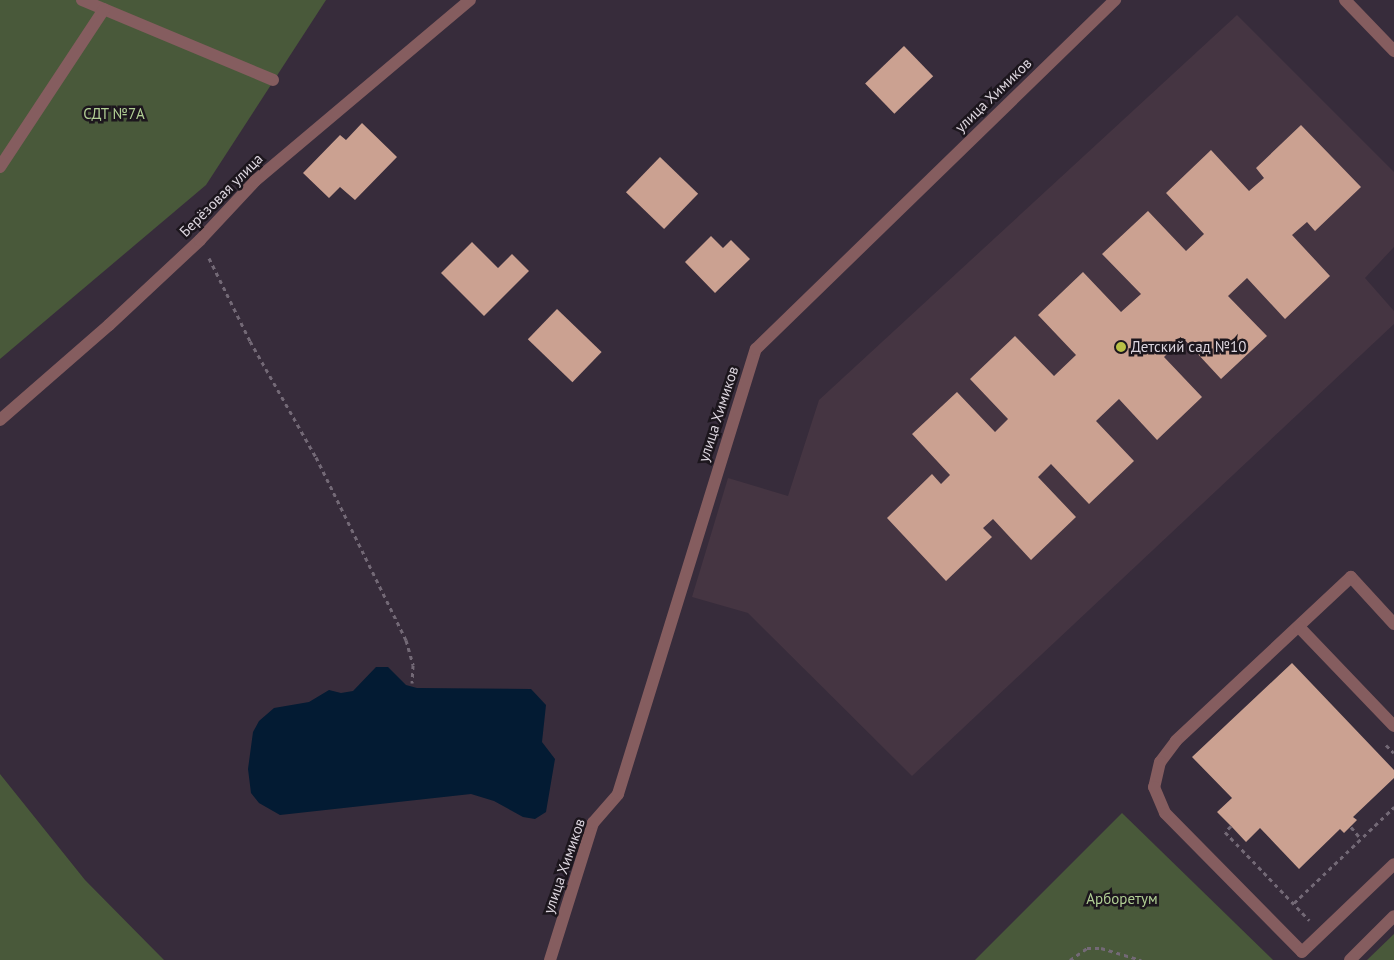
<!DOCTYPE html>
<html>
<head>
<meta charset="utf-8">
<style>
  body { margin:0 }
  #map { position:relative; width:1394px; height:960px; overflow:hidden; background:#372c3b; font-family:"PT Sans",sans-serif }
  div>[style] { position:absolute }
  .education>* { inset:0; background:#453542 }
  .green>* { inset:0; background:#49593a }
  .water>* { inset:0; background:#031b33 }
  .building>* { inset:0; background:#cba191; transform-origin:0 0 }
  .path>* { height:3px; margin-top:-1.5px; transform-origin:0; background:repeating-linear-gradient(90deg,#736976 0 4px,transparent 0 8px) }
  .lane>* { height:12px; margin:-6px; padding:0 6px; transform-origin:6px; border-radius:6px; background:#855d5f }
  .street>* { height:12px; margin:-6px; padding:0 6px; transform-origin:6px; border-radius:6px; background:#855d5f }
  .dots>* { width:14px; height:14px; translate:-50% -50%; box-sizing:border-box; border:2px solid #1c161d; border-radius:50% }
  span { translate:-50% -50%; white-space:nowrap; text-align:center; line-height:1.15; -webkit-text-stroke:5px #1c161d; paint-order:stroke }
  .street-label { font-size:15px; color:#dcd5de }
  .park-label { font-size:15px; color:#b1cf94 }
  .poi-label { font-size:15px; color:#dcd5de }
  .left { translate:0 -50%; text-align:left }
</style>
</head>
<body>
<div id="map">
  <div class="education">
    <div style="clip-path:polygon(1237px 15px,1394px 172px,1394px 247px,1365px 278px,1394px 311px,1394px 324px,912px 776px,748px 613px,692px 597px,728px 478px,788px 496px,819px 400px)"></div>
  </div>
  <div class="green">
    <div style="clip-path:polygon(0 0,326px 0,206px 185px,0 359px)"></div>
    <div style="clip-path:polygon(0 774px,85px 880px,164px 960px,0 960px)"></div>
    <div style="clip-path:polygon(1122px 813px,1273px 960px,975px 960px)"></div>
    <div style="clip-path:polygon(1394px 934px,1394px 960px,1367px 960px)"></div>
  </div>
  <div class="water">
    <div style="clip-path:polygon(376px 667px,388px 667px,406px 685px,417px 688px,531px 689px,546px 705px,542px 742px,555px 759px,546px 812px,535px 819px,523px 817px,494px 801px,471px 794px,280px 815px,259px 803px,251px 793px,248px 769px,253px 732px,259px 721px,274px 708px,309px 702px,329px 690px,341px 693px,353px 691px)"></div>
  </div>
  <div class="building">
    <div style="left:904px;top:46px;width:42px;height:54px;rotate:46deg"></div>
    <div style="clip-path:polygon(362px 123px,397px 157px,355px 200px,340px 187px,329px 198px,303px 173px,340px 135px,346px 140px)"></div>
    <div style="clip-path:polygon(1301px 125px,1361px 187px,1315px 231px,1307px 222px,1292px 235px,1330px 276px,1285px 319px,1247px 278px,1228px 296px,1267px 336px,1221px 379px,1183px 338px,1164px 357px,1202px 397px,1157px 440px,1119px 399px,1096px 421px,1134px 461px,1089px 504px,1051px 464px,1038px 477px,1076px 517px,1031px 560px,993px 519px,983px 528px,992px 537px,946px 581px,887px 518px,932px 474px,941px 484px,950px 475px,912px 434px,957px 392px,995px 432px,1008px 419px,970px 379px,1015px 336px,1054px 376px,1076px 355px,1038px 315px,1083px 272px,1121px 312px,1141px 294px,1102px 254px,1148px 211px,1186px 251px,1204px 234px,1166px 193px,1211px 150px,1249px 191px,1264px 178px,1256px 168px)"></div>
    <div style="left:660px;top:157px;width:53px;height:49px;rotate:44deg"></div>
    <div style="clip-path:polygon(711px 236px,723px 248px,731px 240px,750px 259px,715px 293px,685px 262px)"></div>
    <div style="clip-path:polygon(472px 242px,498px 268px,512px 254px,529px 271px,484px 316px,441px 273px)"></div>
    <div style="left:557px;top:309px;width:62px;height:42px;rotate:44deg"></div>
    <div style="clip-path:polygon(1292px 663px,1394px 770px,1394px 778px,1353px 817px,1357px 820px,1344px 833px,1340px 829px,1299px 869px,1260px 828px,1246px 842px,1231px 826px,1217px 812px,1232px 798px,1192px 757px)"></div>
  </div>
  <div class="path">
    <div style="left:209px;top:258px;width:93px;rotate:63.7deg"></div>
    <div style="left:250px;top:341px;width:133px;rotate:60.4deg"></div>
    <div style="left:316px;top:457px;width:204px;rotate:63.8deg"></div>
    <div style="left:406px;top:640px;width:26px;rotate:74deg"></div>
    <div style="left:413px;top:665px;width:18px;rotate:93deg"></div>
    <div style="left:1386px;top:745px;width:11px;rotate:45deg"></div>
    <div style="left:1231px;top:826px;width:8px;rotate:135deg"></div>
    <div style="left:1225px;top:832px;width:122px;rotate:46.3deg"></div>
    <div style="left:1351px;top:827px;width:16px;rotate:50deg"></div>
    <div style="left:1294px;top:903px;width:139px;rotate:-43.8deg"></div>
    <div style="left:1070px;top:960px;width:21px;rotate:-35deg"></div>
    <div style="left:1087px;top:948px;width:14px"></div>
    <div style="left:1101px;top:948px;width:42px;rotate:16.7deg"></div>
  </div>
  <div class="lane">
    <div style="left:82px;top:0;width:207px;rotate:22.7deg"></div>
    <div style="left:0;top:167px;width:189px;rotate:-56.6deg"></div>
    <div style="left:1394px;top:624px;width:64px;rotate:-132.5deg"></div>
    <div style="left:1351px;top:577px;width:240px;rotate:136.9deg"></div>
    <div style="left:1176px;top:741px;width:26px;rotate:127deg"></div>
    <div style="left:1160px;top:762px;width:26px;rotate:103deg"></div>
    <div style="left:1154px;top:787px;width:28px;rotate:67deg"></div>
    <div style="left:1165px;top:813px;width:195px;rotate:45.4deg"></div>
    <div style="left:1302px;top:952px;width:127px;rotate:-43.7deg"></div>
    <div style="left:1350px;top:960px;width:62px;rotate:-45deg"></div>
  </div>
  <div class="street">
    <div style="left:1345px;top:0;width:71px;rotate:46.1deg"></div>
    <div style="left:0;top:420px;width:145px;rotate:-41.1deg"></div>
    <div style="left:109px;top:325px;width:125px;rotate:-43deg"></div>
    <div style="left:200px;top:240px;width:81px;rotate:-47deg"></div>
    <div style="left:255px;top:181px;width:281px;rotate:-40.1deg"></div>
    <div style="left:1299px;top:627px;width:137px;rotate:46.2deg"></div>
    <div style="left:550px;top:960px;width:144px;rotate:-72.6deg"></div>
    <div style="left:593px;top:823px;width:38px;rotate:-49deg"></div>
    <div style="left:618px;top:794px;width:466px;rotate:-72.8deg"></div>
    <div style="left:756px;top:349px;width:501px;rotate:-44.19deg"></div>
  </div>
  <div class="dots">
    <div style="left:1121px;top:347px;background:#b9c046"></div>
  </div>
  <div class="street-label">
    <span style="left:993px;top:95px;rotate:-44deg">улица Химиков</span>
    <span style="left:221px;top:195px;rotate:-45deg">Берёзовая улица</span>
    <span style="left:718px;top:414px;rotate:-72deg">улица Химиков</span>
    <span style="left:564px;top:866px;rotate:-71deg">улица Химиков</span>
  </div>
  <div class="park-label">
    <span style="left:114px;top:114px">СДТ №7А</span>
    <span style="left:1122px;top:899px">Арборетум</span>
  </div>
  <div class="poi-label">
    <span class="left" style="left:1131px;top:347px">Детский сад №10</span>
  </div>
</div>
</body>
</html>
